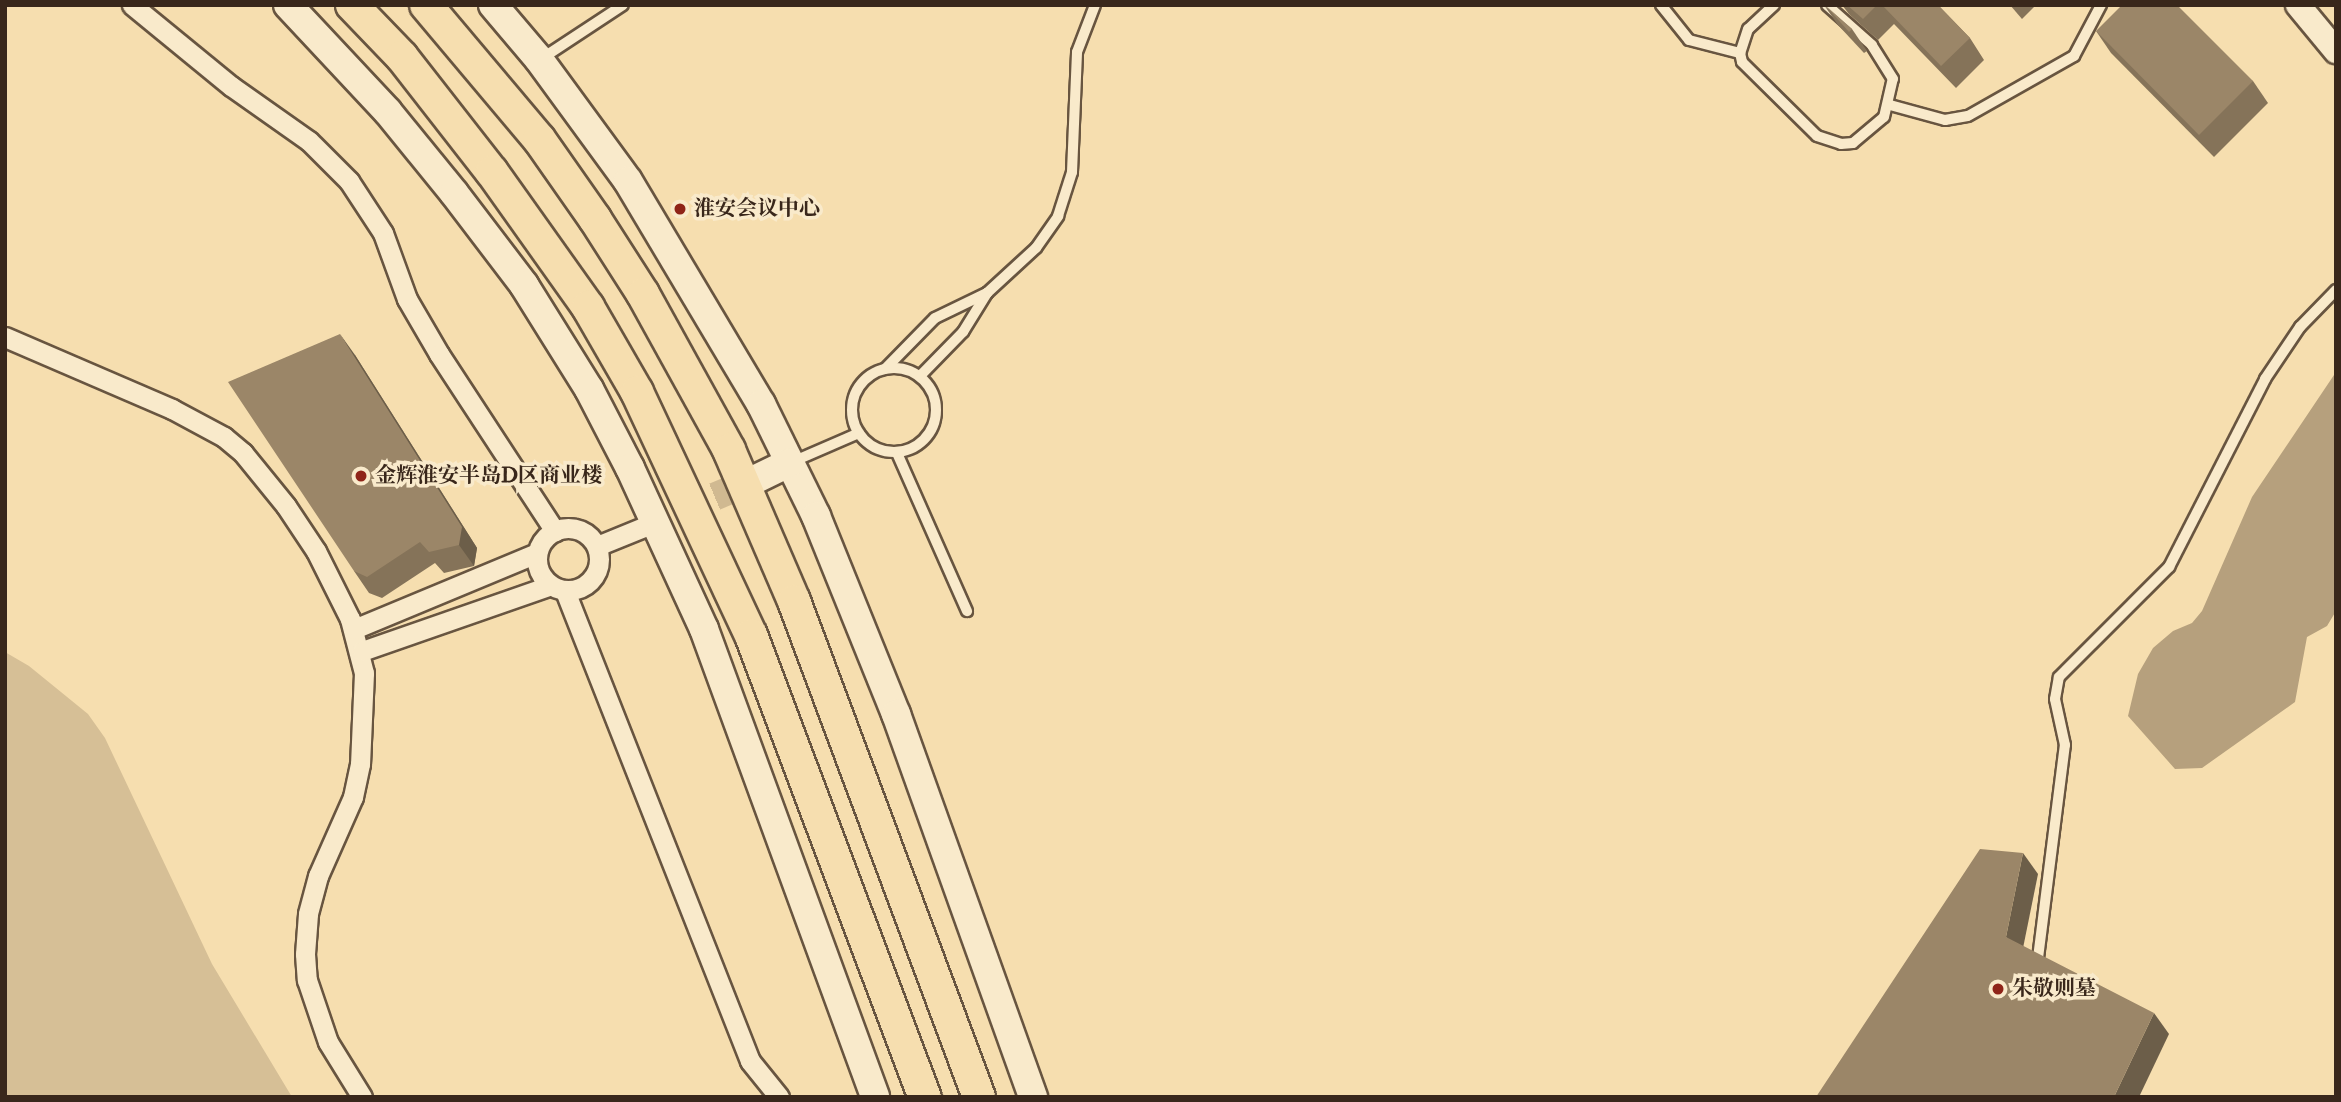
<!DOCTYPE html>
<html>
<head>
<meta charset="utf-8">
<style>
  body { margin:0 }
  #map { position:relative; width:2341px; height:1102px; overflow:hidden; background:#f6deaf; font-family:"IM FELL Double Pica","Noto Serif SC",serif }
  div>[style] { position:absolute }
  .green>* { inset:0; background:#d6bf96 }
  .water>* { inset:0; background:#b6a07d }
  .secondary-tunnel>* { height:28px; margin-top:-14px; transform-origin:0; background:repeating-linear-gradient(90deg,#d0b991 0 28px,transparent 0 42px) }
  .roads { filter:drop-shadow(2px 0 #685540) drop-shadow(-2px 0 #685540) drop-shadow(0 2px #685540) drop-shadow(0 -2px #685540) }
  .service>* { height:10px; margin:-5px; padding:0 5px; transform-origin:5px; border-radius:5px; background:#f9eacb }
  .service>.ring { margin:-5px; padding:0; box-sizing:content-box; background:none; border:10px solid #f9eacb; border-radius:50% }
  .minor>* { height:19px; margin:-9.5px; padding:0 9.5px; transform-origin:9.5px; border-radius:9.5px; background:#f9eacb }
  .minor>.ring { margin:-9.5px; padding:0; box-sizing:content-box; background:none; border:19px solid #f9eacb; border-radius:50% }
  .tertiary>* { height:24px; margin:-12px; padding:0 12px; transform-origin:12px; border-radius:12px; background:#f9eacb }
  .secondary>* { height:28px; margin:-14px; padding:0 14px; transform-origin:14px; border-radius:14px; background:#f9eacb }
  .trunk>* { height:32px; margin:-16px; padding:0 16px; transform-origin:16px; border-radius:16px; background:#f6deaf }
  .wall>* { inset:0; background:#857359 }
  .shaded-wall>* { inset:0; background:#6c5e49 }
  .building>* { inset:0; background:#9b8668 }
  .dots>* { width:19px; height:19px; translate:-50% -50%; box-sizing:border-box; border:4px solid #f9eacb; border-radius:50% }
  span { translate:-50% -50%; white-space:nowrap; text-align:center; line-height:1.15; -webkit-text-stroke:7px #f9eacb; paint-order:stroke }
  .poi-label { font-size:21px; color:#39271b; font-weight:700 }
  .left { translate:0 -50%; text-align:left }
  .frame { position:absolute; inset:0; border:7px solid #39271b; pointer-events:none }
</style>
</head>
<body>
<div id="map">
  <div class="green">
    <div style="clip-path:polygon(5px 652px,29px 666px,88px 714px,105px 738px,212px 964px,292px 1097px,5px 1097px)"></div>
  </div>
  <div class="water">
    <div style="clip-path:polygon(2336px 372px,2336px 611px,2327px 626px,2307px 637px,2295px 702px,2202px 768px,2175px 769px,2128px 716px,2138px 674px,2153px 648px,2173px 631px,2192px 623px,2202px 611px,2252px 497px)"></div>
  </div>
  <div class="secondary-tunnel">
    <div style="left:676px;top:513px;width:85px;rotate:-22.9deg"></div>
  </div>
  <div class="roads">
    <div class="service">
      <div style="left:1661px;top:5px;width:45px;rotate:51.3deg"></div>
      <div style="left:1689px;top:40px;width:53px;rotate:14.3deg"></div>
      <div style="left:1774px;top:5px;width:35px;rotate:137deg"></div>
      <div style="left:1748px;top:29px;width:25px;rotate:108deg"></div>
      <div style="left:1740px;top:53px;width:9px;rotate:77deg"></div>
      <div style="left:1742px;top:62px;width:105px;rotate:44.6deg"></div>
      <div style="left:1817px;top:136px;width:25px;rotate:18deg"></div>
      <div style="left:1841px;top:144px;width:12px;rotate:-5deg"></div>
      <div style="left:1853px;top:143px;width:40px;rotate:-40deg"></div>
      <div style="left:1884px;top:117px;width:39px;rotate:-77deg"></div>
      <div style="left:1893px;top:79px;width:40px;rotate:-122deg"></div>
      <div style="left:1872px;top:45px;width:60px;rotate:-138.4deg"></div>
      <div style="left:541px;top:59px;width:98px;rotate:-33.4deg"></div>
      <div style="left:1890px;top:105px;width:57px;rotate:15.3deg"></div>
      <div style="left:1945px;top:120px;width:23px;rotate:-10deg"></div>
      <div style="left:1968px;top:116px;width:122px;rotate:-29.5deg"></div>
      <div style="left:2074px;top:56px;width:58px;rotate:-62.1deg"></div>
      <div class="ring" style="left:852px;top:368px;width:74px;height:74px"></div>
      <div style="left:885px;top:369px;width:71px;rotate:-45.6deg"></div>
      <div style="left:935px;top:318px;width:58px;rotate:-25.7deg"></div>
      <div style="left:920px;top:376px;width:62px;rotate:-45.7deg"></div>
      <div style="left:963px;top:332px;width:46px;rotate:-58.4deg"></div>
      <div style="left:987px;top:293px;width:67px;rotate:-42.6deg"></div>
      <div style="left:1036px;top:248px;width:39px;rotate:-55deg"></div>
      <div style="left:1058px;top:216px;width:46px;rotate:-72.3deg"></div>
      <div style="left:1072px;top:172px;width:120px;rotate:-87.6deg"></div>
      <div style="left:1077px;top:52px;width:50px;rotate:-69deg"></div>
      <div style="left:897px;top:453px;width:173px;rotate:66.1deg"></div>
      <div style="left:792px;top:462px;width:73px;rotate:-23.4deg"></div>
      <div style="left:2038px;top:958px;width:215px;rotate:-82.8deg"></div>
      <div style="left:2065px;top:745px;width:47px;rotate:-102.3deg"></div>
      <div style="left:2055px;top:699px;width:22px;rotate:-80deg"></div>
      <div style="left:2059px;top:677px;width:156px;rotate:-45deg"></div>
      <div style="left:2169px;top:567px;width:211px;rotate:-62.9deg"></div>
      <div style="left:2265px;top:379px;width:63px;rotate:-56.1deg"></div>
      <div style="left:2300px;top:327px;width:52px;rotate:-45.8deg"></div>
    </div>
    <div class="minor">
      <div style="left:132px;top:5px;width:128px;rotate:39.3deg"></div>
      <div style="left:231px;top:86px;width:95px;rotate:35.2deg"></div>
      <div style="left:309px;top:141px;width:57px;rotate:45deg"></div>
      <div style="left:349px;top:181px;width:62px;rotate:56.8deg"></div>
      <div style="left:383px;top:233px;width:70px;rotate:70deg"></div>
      <div style="left:407px;top:299px;width:64px;rotate:59.8deg"></div>
      <div style="left:439px;top:354px;width:212px;rotate:56.8deg"></div>
      <div style="left:5px;top:337px;width:182px;rotate:23.3deg"></div>
      <div style="left:172px;top:409px;width:59px;rotate:28.3deg"></div>
      <div style="left:224px;top:437px;width:25px;rotate:40deg"></div>
      <div style="left:243px;top:453px;width:68px;rotate:50.9deg"></div>
      <div style="left:286px;top:506px;width:54px;rotate:56.3deg"></div>
      <div style="left:316px;top:551px;width:76px;rotate:63.4deg"></div>
      <div style="left:350px;top:619px;width:56px;rotate:75.5deg"></div>
      <div style="left:364px;top:673px;width:91px;rotate:92.5deg"></div>
      <div style="left:360px;top:764px;width:34px;rotate:102deg"></div>
      <div style="left:353px;top:797px;width:86px;rotate:113.9deg"></div>
      <div style="left:318px;top:876px;width:39px;rotate:105deg"></div>
      <div style="left:308px;top:914px;width:40px;rotate:94.3deg"></div>
      <div style="left:305px;top:954px;width:26px;rotate:86deg"></div>
      <div style="left:307px;top:980px;width:65px;rotate:71.3deg"></div>
      <div style="left:328px;top:1042px;width:65px;rotate:58.3deg"></div>
      <div class="ring" style="left:537px;top:528px;width:43px;height:43px"></div>
      <div style="left:597px;top:546px;width:64px;rotate:-22.1deg"></div>
      <div style="left:565px;top:591px;width:505px;rotate:68.51deg"></div>
      <div style="left:750px;top:1061px;width:46px;rotate:51.1deg"></div>
      <div style="left:354px;top:629px;width:198px;rotate:-22.6deg"></div>
      <div style="left:362px;top:651px;width:200px;rotate:-19.2deg"></div>
    </div>
    <div class="tertiary">
      <div style="left:2298px;top:5px;width:60px;rotate:50.4deg"></div>
    </div>
    <div class="secondary">
      <div style="left:288px;top:5px;width:146px;rotate:46.9deg"></div>
      <div style="left:388px;top:112px;width:104px;rotate:50.8deg"></div>
      <div style="left:454px;top:193px;width:116px;rotate:52.7deg"></div>
      <div style="left:524px;top:285px;width:123px;rotate:58deg"></div>
      <div style="left:589px;top:389px;width:89px;rotate:62.6deg"></div>
      <div style="left:630px;top:468px;width:177px;rotate:65.3deg"></div>
      <div style="left:704px;top:629px;width:498px;rotate:69.9deg"></div>
      <div style="left:493px;top:5px;width:70px;rotate:49.7deg"></div>
      <div style="left:538px;top:58px;width:152px;rotate:53.8deg"></div>
      <div style="left:628px;top:181px;width:260px;rotate:59.2deg"></div>
      <div style="left:761px;top:404px;width:125px;rotate:63.8deg"></div>
      <div style="left:816px;top:516px;width:214px;rotate:68deg"></div>
      <div style="left:896px;top:714px;width:407px;rotate:70.3deg"></div>
      <div style="left:754px;top:480px;width:39px;rotate:-26deg"></div>
    </div>
    <div class="trunk">
      <div style="left:352px;top:5px;width:72px;rotate:46.1deg"></div>
      <div style="left:402px;top:57px;width:146px;rotate:52deg"></div>
      <div style="left:492px;top:172px;width:166px;rotate:54.6deg"></div>
      <div style="left:588px;top:307px;width:98px;rotate:60deg"></div>
      <div style="left:637px;top:392px;width:268px;rotate:64.9deg"></div>
      <div style="left:751px;top:635px;width:494px;rotate:69.4deg"></div>
      <div style="left:426px;top:5px;width:175px;rotate:49.9deg"></div>
      <div style="left:539px;top:139px;width:98px;rotate:55deg"></div>
      <div style="left:595px;top:219px;width:89px;rotate:57.4deg"></div>
      <div style="left:643px;top:294px;width:178px;rotate:61.1deg"></div>
      <div style="left:729px;top:450px;width:164px;rotate:66.7deg"></div>
      <div style="left:794px;top:601px;width:529px;rotate:69.55deg"></div>
    </div>
  </div>
  <div class="wall">
    <div style="clip-path:polygon(1824px 5px,1852px 29px,1867px 51px,1864px 53px,1838px 25px)"></div>
    <div style="clip-path:polygon(1842px 5px,1938px 5px,1970px 38px,1984px 60px,1956px 88px,1894px 24px,1878px 40px,1849px 14px)"></div>
    <div style="clip-path:polygon(2010px 5px,2036px 5px,2022px 19px)"></div>
    <div style="clip-path:polygon(2096px 31px,2253px 81px,2268px 103px,2214px 157px,2111px 53px)"></div>
    <div style="clip-path:polygon(355px 355px,477px 548px,474px 566px,444px 573px,435px 563px,382px 598px,369px 593px,354px 571px)"></div>
  </div>
  <div class="shaded-wall">
    <div style="clip-path:polygon(340px 334px,355px 355px,477px 548px,474px 566px,459px 545px)"></div>
    <div style="clip-path:polygon(2023px 853px,2038px 874px,2021px 958px,2006px 937px)"></div>
    <div style="clip-path:polygon(2154px 1013px,2169px 1034px,2139px 1097px,2114px 1097px)"></div>
  </div>
  <div class="building">
    <div style="clip-path:polygon(1825px 5px,1852px 29px,1849px 32px)"></div>
    <div style="clip-path:polygon(1847px 5px,1877px 5px,1863px 19px)"></div>
    <div style="clip-path:polygon(1882px 5px,1938px 5px,1970px 38px,1941px 66px)"></div>
    <div style="clip-path:polygon(2122px 5px,2177px 5px,2253px 81px,2199px 135px,2096px 31px)"></div>
    <div style="clip-path:polygon(340px 334px,462px 527px,459px 545px,429px 552px,420px 542px,367px 577px,354px 571px,228px 382px)"></div>
    <div style="clip-path:polygon(1980px 849px,2023px 853px,2006px 937px,2154px 1013px,2114px 1097px,1816px 1097px)"></div>
  </div>
  <div class="dots">
    <div style="left:680px;top:209px;background:#8f2418"></div>
    <div style="left:361px;top:476px;background:#8f2418"></div>
    <div style="left:1998px;top:989px;background:#8f2418"></div>
  </div>
  <div class="poi-label">
    <span class="left" style="left:694px;top:209px">淮安会议中心</span>
    <span class="left" style="left:375px;top:476px">金辉淮安半岛D区商业楼</span>
    <span class="left" style="left:2012px;top:989px">朱敬则墓</span>
  </div>
  <div class="frame"></div>
</div>
</body>
</html>
